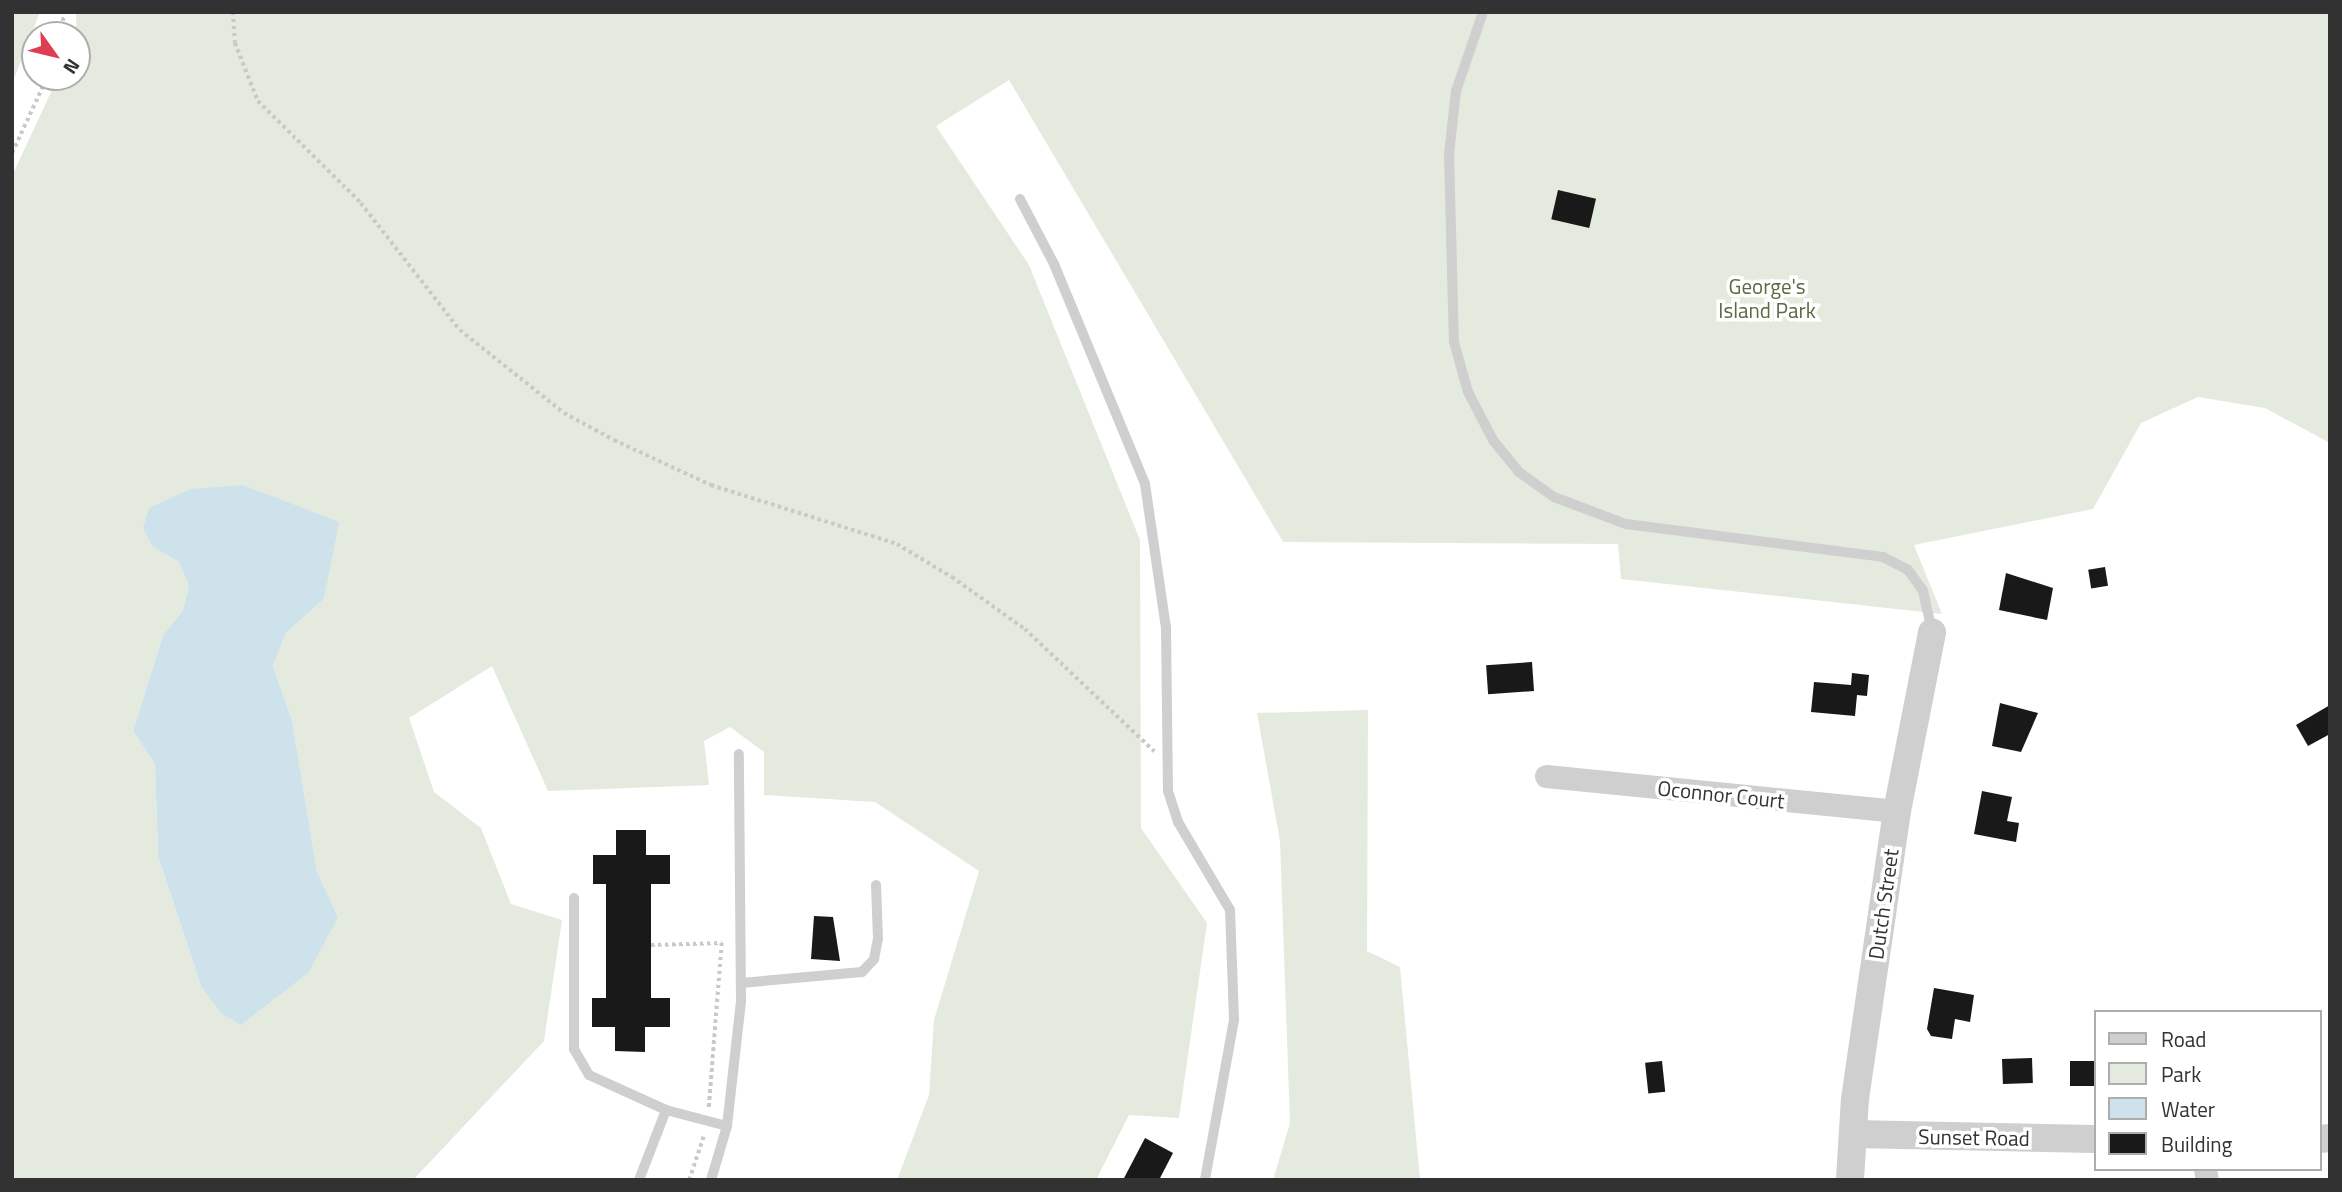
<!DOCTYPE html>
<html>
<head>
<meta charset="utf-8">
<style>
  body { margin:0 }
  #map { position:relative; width:2342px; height:1192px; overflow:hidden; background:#fff; font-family:"Titillium Web",sans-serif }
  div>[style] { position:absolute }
  .green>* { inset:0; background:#e5eade }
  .water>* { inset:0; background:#cee2ec }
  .building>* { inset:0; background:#191919; transform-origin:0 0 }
  .path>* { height:3.5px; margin-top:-1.75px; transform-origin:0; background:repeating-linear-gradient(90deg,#c9c9c9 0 3.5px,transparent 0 7px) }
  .service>* { height:10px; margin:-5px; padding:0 5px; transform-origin:5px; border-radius:5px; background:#cfcfcf }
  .minor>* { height:23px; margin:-11.5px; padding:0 11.5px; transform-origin:11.5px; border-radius:11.5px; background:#cfcfcf }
  .tertiary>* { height:28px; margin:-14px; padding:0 14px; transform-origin:14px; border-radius:14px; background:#cfcfcf }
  span { translate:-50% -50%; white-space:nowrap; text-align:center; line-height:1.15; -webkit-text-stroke:7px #fff; paint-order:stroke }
  .park-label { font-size:21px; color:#576c40 }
  .street-label { font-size:21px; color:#323232 }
  .frame { position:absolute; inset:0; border:14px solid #323232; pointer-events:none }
  .legend { position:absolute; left:2094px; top:1010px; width:228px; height:161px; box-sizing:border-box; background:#fff; border:2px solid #adadad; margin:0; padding:9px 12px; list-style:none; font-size:21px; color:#323232 }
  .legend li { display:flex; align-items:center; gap:14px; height:35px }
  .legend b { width:35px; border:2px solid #adadad }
  .north { position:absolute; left:21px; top:21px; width:70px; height:70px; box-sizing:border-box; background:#fff; border:2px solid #adadad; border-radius:50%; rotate:124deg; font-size:19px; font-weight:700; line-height:28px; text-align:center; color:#323232 }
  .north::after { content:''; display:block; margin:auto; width:24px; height:32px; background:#df3d50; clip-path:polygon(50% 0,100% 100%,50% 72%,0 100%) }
</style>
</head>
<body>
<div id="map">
  <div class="green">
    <div style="clip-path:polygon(12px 12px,40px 12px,12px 84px)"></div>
    <div style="clip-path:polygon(evenodd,76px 12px,2330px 12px,2330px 443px,2265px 408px,2198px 397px,2141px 423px,2093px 509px,1914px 545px,1942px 614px,1621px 579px,1618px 544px,1283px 542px,1009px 80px,936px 126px,1029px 265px,1140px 540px,1141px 828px,1207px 923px,1179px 1118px,1129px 1115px,1096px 1180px,897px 1180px,929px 1095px,934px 1020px,979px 871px,875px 802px,764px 795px,764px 752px,730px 727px,704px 741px,709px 785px,548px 791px,492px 666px,409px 718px,434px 792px,481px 828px,511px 904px,562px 920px,544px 1041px,413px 1180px,12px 1180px,12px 176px,58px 77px,77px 77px,76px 12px,293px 506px,338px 522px,324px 599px,286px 633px,273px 666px,292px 720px,317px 871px,338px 917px,201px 986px,158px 856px,155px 764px,133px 731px,163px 635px,183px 610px,189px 586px,179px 562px,153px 547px,293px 506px)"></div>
    <div style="clip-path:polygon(1368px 710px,1367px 951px,1400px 967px,1420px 1180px,1273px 1180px,1290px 1123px,1280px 841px,1257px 713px)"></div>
  </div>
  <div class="water">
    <div style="clip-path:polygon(243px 485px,339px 522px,324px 599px,286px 633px,273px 666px,292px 720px,317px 871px,338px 917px,309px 972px,241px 1025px,221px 1013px,201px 986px,158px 856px,155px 764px,133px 731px,163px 635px,183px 610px,189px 586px,179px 562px,153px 547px,143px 528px,149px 508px,191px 489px)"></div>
  </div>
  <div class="building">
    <div style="left:1558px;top:190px;width:39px;height:30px;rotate:13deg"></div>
    <div style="left:2105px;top:567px;width:19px;height:17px;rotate:81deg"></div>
    <div style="clip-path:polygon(2006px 573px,2053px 588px,2047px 620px,1999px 610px)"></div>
    <div style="left:1532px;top:662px;width:29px;height:46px;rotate:86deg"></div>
    <div style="clip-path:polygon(1852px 673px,1869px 675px,1867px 696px,1857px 695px,1855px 716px,1811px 712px,1814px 682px,1851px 685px)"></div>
    <div style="clip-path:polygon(2000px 703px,2038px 713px,2021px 752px,1992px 746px)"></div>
    <div style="clip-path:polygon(2330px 705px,2330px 734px,2308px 746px,2296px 725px)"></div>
    <div style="clip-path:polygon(1982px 791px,2012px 797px,2007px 821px,2019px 823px,2016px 842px,1974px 834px)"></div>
    <div style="clip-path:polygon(616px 830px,646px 830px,646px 855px,670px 855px,670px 884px,651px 884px,651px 998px,670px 998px,670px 1027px,645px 1027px,645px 1052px,615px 1051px,615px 1027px,592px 1027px,592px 998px,606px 998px,606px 884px,593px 884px,593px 855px,616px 855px)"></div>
    <div style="clip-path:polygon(814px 916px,833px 917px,840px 961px,811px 959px)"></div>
    <div style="clip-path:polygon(1934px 988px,1974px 995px,1970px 1022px,1955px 1019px,1952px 1039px,1931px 1036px,1927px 1029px)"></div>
    <div style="left:2032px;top:1058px;width:25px;height:30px;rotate:88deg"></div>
    <div style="left:1662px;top:1061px;width:31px;height:17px;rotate:84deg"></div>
    <div style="left:2070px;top:1061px;width:25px;height:25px"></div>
    <div style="clip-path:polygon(1145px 1138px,1173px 1153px,1159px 1180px,1123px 1180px)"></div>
  </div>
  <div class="path">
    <div style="left:233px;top:12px;width:31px;rotate:86deg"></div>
    <div style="left:235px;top:43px;width:62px;rotate:68.4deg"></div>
    <div style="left:258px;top:101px;width:145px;rotate:44.7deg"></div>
    <div style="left:361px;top:203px;width:161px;rotate:52.1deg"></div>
    <div style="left:460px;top:330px;width:133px;rotate:38.6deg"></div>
    <div style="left:564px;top:413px;width:57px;rotate:28.4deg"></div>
    <div style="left:614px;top:440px;width:107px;rotate:24.9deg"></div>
    <div style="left:711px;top:485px;width:195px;rotate:17.6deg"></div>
    <div style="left:897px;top:544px;width:64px;rotate:31deg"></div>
    <div style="left:952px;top:577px;width:90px;rotate:35.5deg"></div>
    <div style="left:1025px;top:629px;width:178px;rotate:43.4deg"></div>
    <div style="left:61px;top:35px;width:23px;rotate:-83deg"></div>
    <div style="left:12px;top:153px;width:84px;rotate:-65.3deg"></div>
    <div style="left:651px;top:945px;width:71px;rotate:-1.6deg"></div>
    <div style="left:722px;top:943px;width:166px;rotate:94.5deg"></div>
    <div style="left:689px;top:1180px;width:47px;rotate:-71.6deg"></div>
  </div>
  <div class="service">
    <div style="left:1483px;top:12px;width:83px;rotate:108.9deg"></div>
    <div style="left:1456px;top:91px;width:63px;rotate:96.3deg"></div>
    <div style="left:1449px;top:154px;width:188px;rotate:88.5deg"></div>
    <div style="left:1454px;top:342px;width:52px;rotate:74.4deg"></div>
    <div style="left:1468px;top:392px;width:54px;rotate:62.5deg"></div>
    <div style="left:1493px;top:440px;width:41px;rotate:50.9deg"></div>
    <div style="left:1519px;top:472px;width:43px;rotate:35.5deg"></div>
    <div style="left:1554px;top:497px;width:77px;rotate:20.6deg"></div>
    <div style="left:1626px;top:524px;width:259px;rotate:7.3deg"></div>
    <div style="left:1883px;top:557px;width:28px;rotate:27deg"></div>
    <div style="left:1908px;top:570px;width:26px;rotate:54deg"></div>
    <div style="left:1923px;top:591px;width:41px;rotate:77.3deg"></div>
    <div style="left:1020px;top:199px;width:73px;rotate:62.4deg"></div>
    <div style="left:1054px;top:264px;width:238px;rotate:67.5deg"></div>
    <div style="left:1145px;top:484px;width:146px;rotate:81.7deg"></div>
    <div style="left:1166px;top:628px;width:163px;rotate:89.3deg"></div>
    <div style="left:1168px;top:791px;width:33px;rotate:72deg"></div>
    <div style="left:1178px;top:822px;width:102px;rotate:59.4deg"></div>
    <div style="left:1230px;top:910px;width:110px;rotate:87.9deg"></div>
    <div style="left:1234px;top:1020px;width:163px;rotate:100.3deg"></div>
    <div style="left:574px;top:898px;width:151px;rotate:90deg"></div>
    <div style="left:574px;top:1049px;width:30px;rotate:60deg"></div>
    <div style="left:589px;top:1075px;width:85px;rotate:24.4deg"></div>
    <div style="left:741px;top:983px;width:121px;rotate:-5.2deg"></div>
    <div style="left:862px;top:972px;width:18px;rotate:-47deg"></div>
    <div style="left:874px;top:959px;width:20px;rotate:-79deg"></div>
    <div style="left:878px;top:939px;width:54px;rotate:-92.1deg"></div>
    <div style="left:639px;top:1180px;width:75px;rotate:-68.9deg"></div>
    <div style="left:666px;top:1110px;width:63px;rotate:14.7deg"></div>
    <div style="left:711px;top:1180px;width:56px;rotate:-73.5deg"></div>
    <div style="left:727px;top:1126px;width:125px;rotate:-83.6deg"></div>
    <div style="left:741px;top:1002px;width:248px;rotate:-90.5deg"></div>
  </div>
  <div class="minor">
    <div style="left:1546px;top:776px;width:353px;rotate:5.7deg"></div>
    <div style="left:2205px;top:1169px;width:11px;rotate:80deg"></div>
  </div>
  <div class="tertiary">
    <div style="left:1853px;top:1134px;width:242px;rotate:1.2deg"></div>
    <div style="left:2319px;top:1139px;width:11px;rotate:-5deg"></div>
    <div style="left:1850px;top:1180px;width:81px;rotate:-86.5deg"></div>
    <div style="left:1855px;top:1099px;width:291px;rotate:-81.7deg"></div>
    <div style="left:1897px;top:811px;width:182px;rotate:-78.9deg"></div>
  </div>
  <div class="park-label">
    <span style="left:1767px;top:298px">George's<br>Island Park</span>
  </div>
  <div class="street-label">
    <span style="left:1721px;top:794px;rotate:6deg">Oconnor Court</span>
    <span style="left:1883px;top:904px;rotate:-82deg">Dutch Street</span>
    <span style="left:1974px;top:1137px;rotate:1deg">Sunset Road</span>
  </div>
  <div class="frame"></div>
  <ul class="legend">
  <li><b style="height:9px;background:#cfcfcf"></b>Road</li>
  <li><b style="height:19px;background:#e5eade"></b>Park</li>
  <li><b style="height:19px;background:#cee2ec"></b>Water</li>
  <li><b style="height:19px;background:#191919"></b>Building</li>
  </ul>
  <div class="north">N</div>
</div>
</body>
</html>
